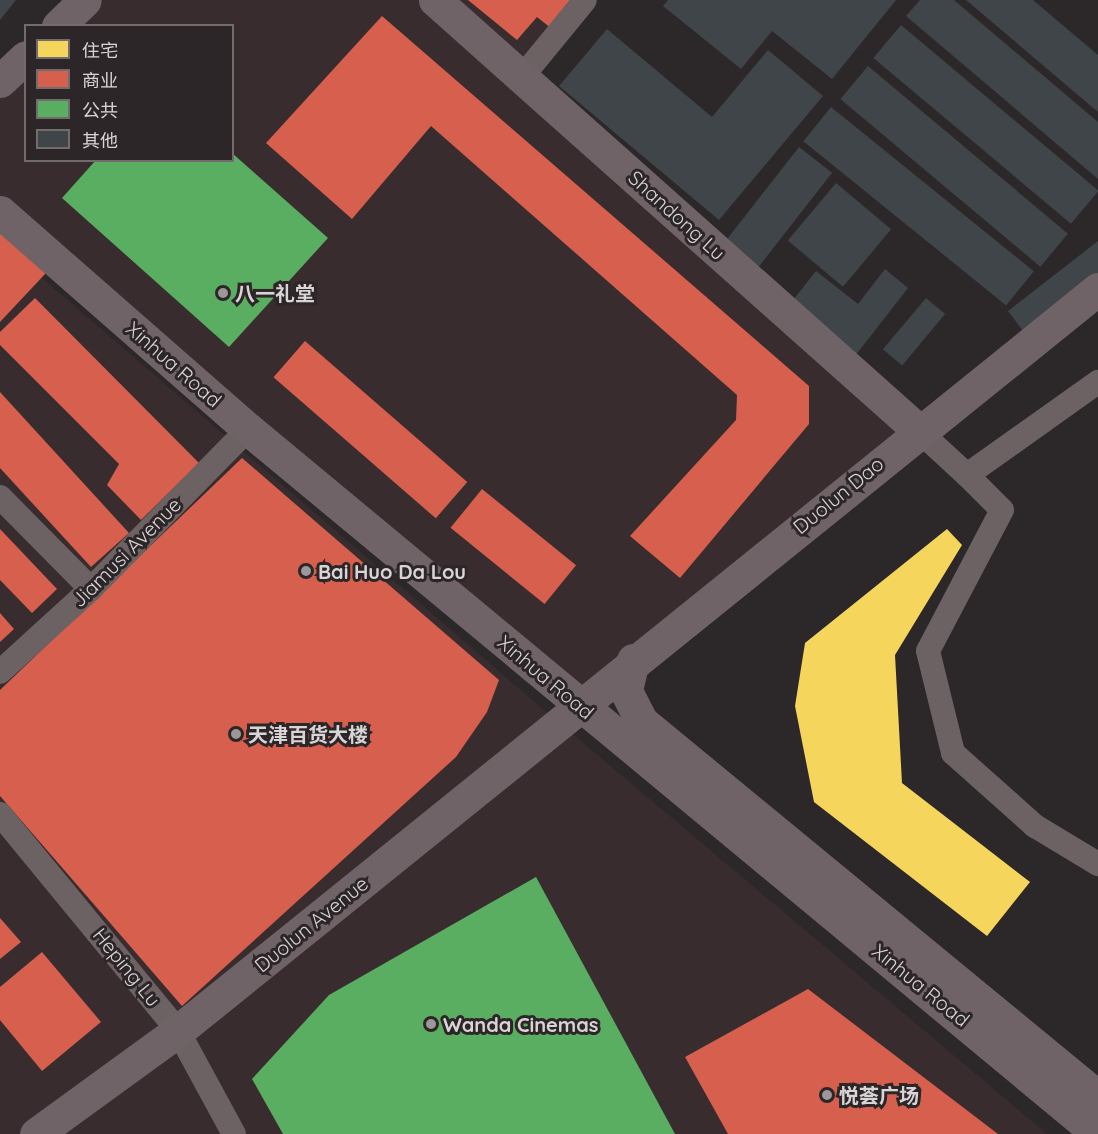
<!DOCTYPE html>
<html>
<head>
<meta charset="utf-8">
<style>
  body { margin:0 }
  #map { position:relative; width:1098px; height:1134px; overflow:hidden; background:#2c2729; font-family:Quicksand,"Noto Sans SC",sans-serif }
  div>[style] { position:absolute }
  .built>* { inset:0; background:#392c2f }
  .homes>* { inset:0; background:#f6d55c }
  .shops>* { inset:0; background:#d6604d; transform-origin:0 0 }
  .public>* { inset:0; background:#5aae61 }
  .building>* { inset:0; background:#3f4548; transform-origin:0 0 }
  .street>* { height:24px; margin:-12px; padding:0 12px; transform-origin:12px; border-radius:12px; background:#6c6264 }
  .secondary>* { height:33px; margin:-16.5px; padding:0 16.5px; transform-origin:16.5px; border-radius:16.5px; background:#6f6367 }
  .dots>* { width:16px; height:16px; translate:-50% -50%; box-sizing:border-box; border:3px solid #2d2628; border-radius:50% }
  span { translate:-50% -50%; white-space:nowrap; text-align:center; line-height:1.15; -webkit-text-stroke:6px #2d2628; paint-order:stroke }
  .street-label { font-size:20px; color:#d9d4d5 }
  .poi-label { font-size:20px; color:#d9d4d5; font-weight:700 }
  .left { translate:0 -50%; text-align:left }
  .legend { position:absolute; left:24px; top:24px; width:210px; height:138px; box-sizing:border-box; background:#2d2628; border:2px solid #726c6d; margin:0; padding:8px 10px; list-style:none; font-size:18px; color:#d9d4d5 }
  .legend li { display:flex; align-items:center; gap:12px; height:30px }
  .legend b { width:30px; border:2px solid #726c6d }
</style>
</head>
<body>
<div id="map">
  <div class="built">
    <div style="clip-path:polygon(98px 0,593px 0,527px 82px,907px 425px,574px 698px,0 204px,0 94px,25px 69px,26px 160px,232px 160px,232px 26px,71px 25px)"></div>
    <div style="clip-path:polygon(0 242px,537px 704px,1047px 1134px,0 1134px)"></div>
  </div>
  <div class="homes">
    <div style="clip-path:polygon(947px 529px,962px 545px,895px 655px,902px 783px,1030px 882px,987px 936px,814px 802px,795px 706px,805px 643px)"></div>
  </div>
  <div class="shops">
    <div style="clip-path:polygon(468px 0,576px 0,552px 29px,537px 17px,517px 40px)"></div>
    <div style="clip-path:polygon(382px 16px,809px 386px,809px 424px,680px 578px,630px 536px,736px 420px,737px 395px,431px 126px,352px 219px,266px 143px)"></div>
    <div style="clip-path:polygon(0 230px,46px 273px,0 322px)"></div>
    <div style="clip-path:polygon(35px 298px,199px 463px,141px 520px,107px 485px,119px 464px,0 345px,0 332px)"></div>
    <div style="left:305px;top:341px;width:215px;height:48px;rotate:41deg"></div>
    <div style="clip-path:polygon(0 392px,129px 533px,91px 567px,0 468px)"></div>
    <div style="clip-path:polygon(242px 458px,499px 680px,487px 712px,456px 757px,182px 1006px,0 796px,0 690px)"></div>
    <div style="left:482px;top:489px;width:121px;height:50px;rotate:39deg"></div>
    <div style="clip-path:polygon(0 529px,57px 589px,32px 613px,0 580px)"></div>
    <div style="clip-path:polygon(0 613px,14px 629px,0 642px)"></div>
    <div style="clip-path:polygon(0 918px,21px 942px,0 959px)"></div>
    <div style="clip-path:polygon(42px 952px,101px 1022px,42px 1071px,0 1020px,0 987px)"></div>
    <div style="clip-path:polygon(808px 989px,998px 1134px,728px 1134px,685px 1057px)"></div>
  </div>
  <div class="public">
    <div style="clip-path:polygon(232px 153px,328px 238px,229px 347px,62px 198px,96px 160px,232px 160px)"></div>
    <div style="clip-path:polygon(536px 877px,675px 1134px,283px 1134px,252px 1079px,329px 995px)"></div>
  </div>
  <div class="building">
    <div style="clip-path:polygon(0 0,16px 0,0 20px)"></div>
    <div style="clip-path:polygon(668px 0,896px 0,832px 79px,772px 31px,741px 69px,663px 6px)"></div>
    <div style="clip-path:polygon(920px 0,954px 0,1098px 122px,1098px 179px,906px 16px)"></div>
    <div style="clip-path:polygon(966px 0,1033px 0,1098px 55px,1098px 112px)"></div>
    <div style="left:901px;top:25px;width:258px;height:43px;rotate:40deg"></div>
    <div style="clip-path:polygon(607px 29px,712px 117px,768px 50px,823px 96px,719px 220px,559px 86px)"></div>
    <div style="left:868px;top:66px;width:261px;height:43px;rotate:40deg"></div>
    <div style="left:831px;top:107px;width:261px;height:44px;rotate:39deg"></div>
    <div style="left:799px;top:147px;width:42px;height:119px;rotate:38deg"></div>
    <div style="left:836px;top:183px;width:72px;height:75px;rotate:40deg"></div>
    <div style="clip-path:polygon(1098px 241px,1098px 273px,1023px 331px,1008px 311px)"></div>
    <div style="clip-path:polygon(885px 269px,908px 288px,855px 356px,789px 305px,816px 271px,858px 304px)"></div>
    <div style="left:926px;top:298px;width:25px;height:67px;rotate:40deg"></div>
  </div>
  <div class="street">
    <div style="left:522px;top:77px;width:99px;rotate:-50.7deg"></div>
    <div style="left:918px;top:430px;width:67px;rotate:42.6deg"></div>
    <div style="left:967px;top:475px;width:161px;rotate:-35.4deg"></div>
    <div style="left:967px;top:475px;width:49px;rotate:45deg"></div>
    <div style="left:1002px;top:510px;width:159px;rotate:117.7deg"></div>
    <div style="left:928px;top:651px;width:105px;rotate:76.2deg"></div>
    <div style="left:953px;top:753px;width:110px;rotate:41.7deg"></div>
    <div style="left:1035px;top:826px;width:74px;rotate:31.1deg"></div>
    <div style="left:0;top:497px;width:129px;rotate:45.3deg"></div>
    <div style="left:0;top:672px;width:123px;rotate:-42.4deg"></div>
    <div style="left:91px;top:589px;width:224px;rotate:-45.5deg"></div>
    <div style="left:0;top:814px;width:281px;rotate:50.6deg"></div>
    <div style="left:178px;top:1031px;width:117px;rotate:61.5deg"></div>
  </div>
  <div class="secondary">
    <div style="left:435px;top:0;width:647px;rotate:41.68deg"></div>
    <div style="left:58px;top:26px;width:37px;rotate:-44deg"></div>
    <div style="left:0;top:81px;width:35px;rotate:-43deg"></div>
    <div style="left:0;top:212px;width:330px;rotate:41.2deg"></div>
    <div style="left:248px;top:429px;width:1104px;rotate:39.67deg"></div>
    <div style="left:633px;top:660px;width:32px;rotate:103deg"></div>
    <div style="left:626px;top:691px;width:34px;rotate:63deg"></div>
    <div style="left:641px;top:721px;width:592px;rotate:39.45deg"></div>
    <div style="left:36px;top:1134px;width:175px;rotate:-36deg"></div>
    <div style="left:178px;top:1031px;width:1182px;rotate:-38.89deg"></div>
  </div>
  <div class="dots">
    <div style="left:223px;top:293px;background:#9c9799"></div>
    <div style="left:306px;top:571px;background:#9c9799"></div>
    <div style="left:236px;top:734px;background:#9c9799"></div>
    <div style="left:431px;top:1024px;background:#9c9799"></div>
    <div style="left:827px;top:1095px;background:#9c9799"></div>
  </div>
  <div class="street-label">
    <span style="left:677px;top:215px;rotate:42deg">Shandong Lu</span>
    <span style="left:174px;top:364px;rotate:41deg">Xinhua Road</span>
    <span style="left:838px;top:495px;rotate:-39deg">Duolun Dao</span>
    <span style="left:126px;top:552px;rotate:-45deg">Jiamusi Avenue</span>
    <span style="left:546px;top:677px;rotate:40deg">Xinhua Road</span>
    <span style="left:311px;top:924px;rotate:-39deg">Duolun Avenue</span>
    <span style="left:127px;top:967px;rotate:51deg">Heping Lu</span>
    <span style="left:921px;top:985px;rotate:39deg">Xinhua Road</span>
  </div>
  <div class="poi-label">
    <span class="left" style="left:235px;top:293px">八一礼堂</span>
    <span class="left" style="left:318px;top:571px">Bai Huo Da Lou</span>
    <span class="left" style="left:248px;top:734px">天津百货大楼</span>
    <span class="left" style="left:443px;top:1024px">Wanda Cinemas</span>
    <span class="left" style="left:839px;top:1095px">悦荟广场</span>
  </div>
  <ul class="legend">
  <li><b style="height:16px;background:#f6d55c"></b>住宅</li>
  <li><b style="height:16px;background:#d6604d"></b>商业</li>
  <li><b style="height:16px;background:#5aae61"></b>公共</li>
  <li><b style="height:16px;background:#3f4548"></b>其他</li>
  </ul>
</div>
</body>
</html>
